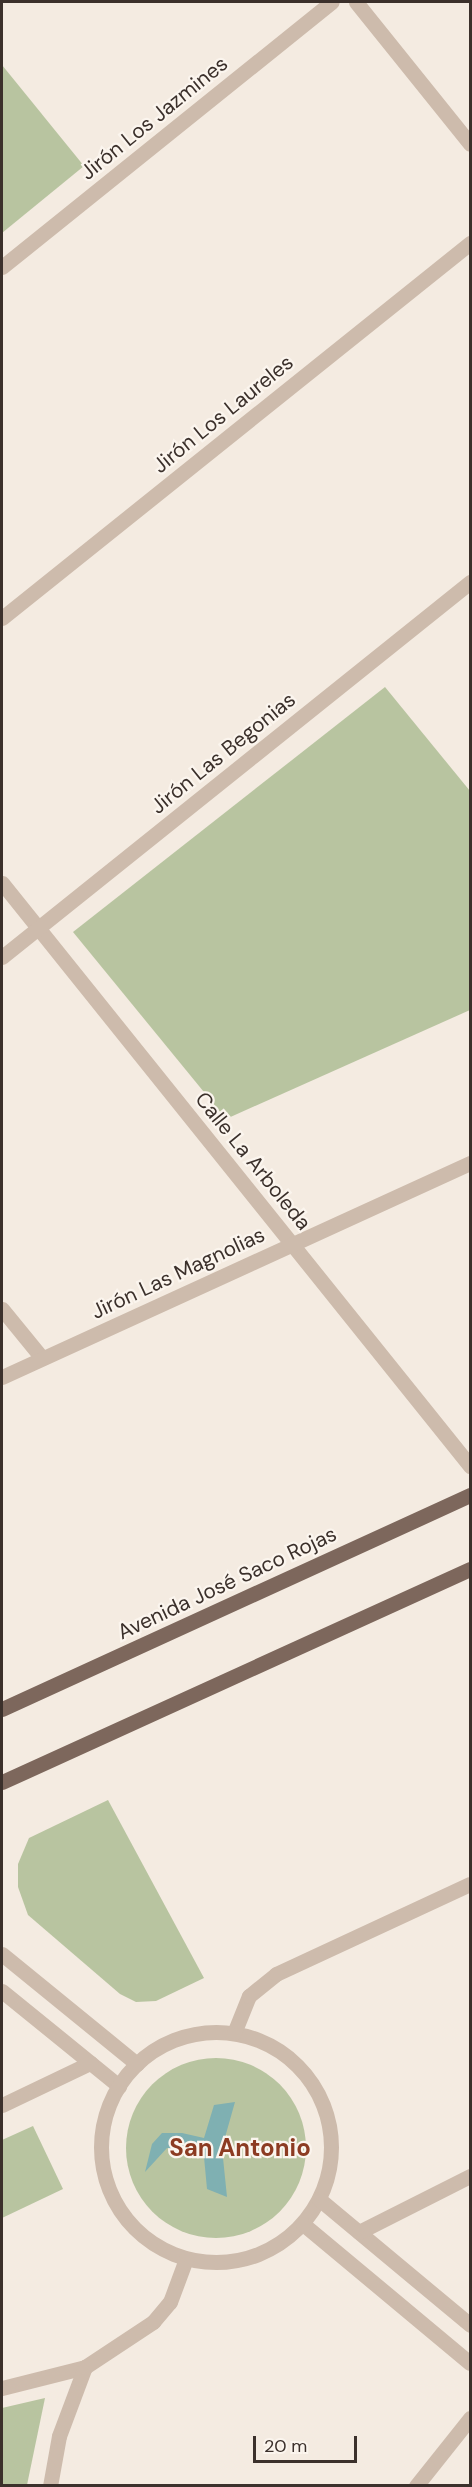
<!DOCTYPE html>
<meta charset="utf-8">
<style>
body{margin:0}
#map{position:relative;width:472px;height:2487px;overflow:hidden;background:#f4ebe1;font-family:"DM Sans",sans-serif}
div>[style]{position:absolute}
.green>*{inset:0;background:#b8c4a0}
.round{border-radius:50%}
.water>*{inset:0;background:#7fb0b2}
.minor>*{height:15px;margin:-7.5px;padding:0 7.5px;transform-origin:7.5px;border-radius:7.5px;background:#cdbbac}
.minor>.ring{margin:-7.5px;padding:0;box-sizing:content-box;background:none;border:15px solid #cdbbac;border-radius:50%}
.major>*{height:15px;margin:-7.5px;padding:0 7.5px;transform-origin:7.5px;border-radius:7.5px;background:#7d675c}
span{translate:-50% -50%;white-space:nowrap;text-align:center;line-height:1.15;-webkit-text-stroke:4.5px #fbf5ee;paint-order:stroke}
.street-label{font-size:21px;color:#3b302b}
.quarter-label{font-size:24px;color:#8c3b22;font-weight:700}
.frame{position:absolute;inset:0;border:3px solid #3b302b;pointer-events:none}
.scale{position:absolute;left:253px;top:2436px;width:104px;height:27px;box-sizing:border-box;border:3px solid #3b302b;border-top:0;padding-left:8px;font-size:18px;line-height:21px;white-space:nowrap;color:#3b302b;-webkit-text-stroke:4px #fbf5ee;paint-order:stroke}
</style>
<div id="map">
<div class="green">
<i style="clip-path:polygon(2px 65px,84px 166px,2px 233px)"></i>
<i style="clip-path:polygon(385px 687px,470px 791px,470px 1010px,226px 1119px,73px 932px)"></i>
<i style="clip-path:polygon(108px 1800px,204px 1978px,156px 2001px,136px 2002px,120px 1994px,28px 1915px,18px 1887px,18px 1864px,29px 1838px)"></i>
<i class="round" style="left:126px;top:2058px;width:180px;height:180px"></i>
<i style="clip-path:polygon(33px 2126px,63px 2189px,2px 2218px,2px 2140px)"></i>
<i style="clip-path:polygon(45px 2398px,27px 2485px,2px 2485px,2px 2408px)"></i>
</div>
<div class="water">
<i style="clip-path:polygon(235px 2102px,222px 2148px,227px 2197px,207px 2189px,204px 2157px,190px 2151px,167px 2148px,145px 2172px,152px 2144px,162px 2133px,182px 2133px,204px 2138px,214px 2105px)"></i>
</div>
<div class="minor">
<i style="left:356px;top:2px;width:182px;rotate:51.2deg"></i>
<i style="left:2px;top:267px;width:423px;rotate:-38.8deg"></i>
<i style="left:2px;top:618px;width:600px;rotate:-38.7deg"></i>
<i style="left:2px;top:883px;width:748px;rotate:51.24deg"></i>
<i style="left:2px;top:957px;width:600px;rotate:-38.7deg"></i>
<i style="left:2px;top:1309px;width:63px;rotate:50.8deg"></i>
<i style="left:2px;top:1377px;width:515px;rotate:-24.57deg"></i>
<i style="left:2px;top:1954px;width:174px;rotate:39.2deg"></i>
<i style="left:2px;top:1991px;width:151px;rotate:39.1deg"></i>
<i class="ring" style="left:101px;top:2032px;width:215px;height:215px"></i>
<i style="left:234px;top:2033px;width:40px;rotate:-68deg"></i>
<i style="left:249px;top:1996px;width:35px;rotate:-39deg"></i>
<i style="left:276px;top:1974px;width:214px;rotate:-24.9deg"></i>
<i style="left:2px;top:2105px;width:98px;rotate:-25.5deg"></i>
<i style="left:319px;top:2199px;width:197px;rotate:39.8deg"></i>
<i style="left:303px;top:2224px;width:217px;rotate:39.8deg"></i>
<i style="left:359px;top:2232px;width:124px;rotate:-26.8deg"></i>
<i style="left:2px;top:2388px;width:86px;rotate:-14.2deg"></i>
<i style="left:50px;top:2486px;width:51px;rotate:-79.8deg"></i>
<i style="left:59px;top:2436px;width:74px;rotate:-69.4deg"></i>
<i style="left:85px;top:2367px;width:82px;rotate:-33.5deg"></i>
<i style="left:153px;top:2322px;width:26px;rotate:-50deg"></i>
<i style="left:170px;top:2302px;width:46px;rotate:-69.6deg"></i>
<i style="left:416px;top:2486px;width:87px;rotate:-51.5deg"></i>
</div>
<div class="major">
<i style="left:2px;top:1709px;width:515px;rotate:-24.57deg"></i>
<i style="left:2px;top:1782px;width:514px;rotate:-24.47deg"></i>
</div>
<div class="street-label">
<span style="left:154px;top:118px;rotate:-39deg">Jirón Los Jazmines</span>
<span style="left:223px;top:414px;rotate:-39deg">Jirón Los Laureles</span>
<span style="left:223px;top:753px;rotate:-39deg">Jirón Las Begonias</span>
<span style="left:253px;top:1161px;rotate:51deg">Calle La Arboleda</span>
<span style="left:178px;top:1273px;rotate:-25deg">Jirón Las Magnolias</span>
<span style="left:227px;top:1583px;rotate:-25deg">Avenida José Saco Rojas</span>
</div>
<div class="quarter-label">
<span style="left:240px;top:2148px">San Antonio</span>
</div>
<div class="frame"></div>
<div class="scale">20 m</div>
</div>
